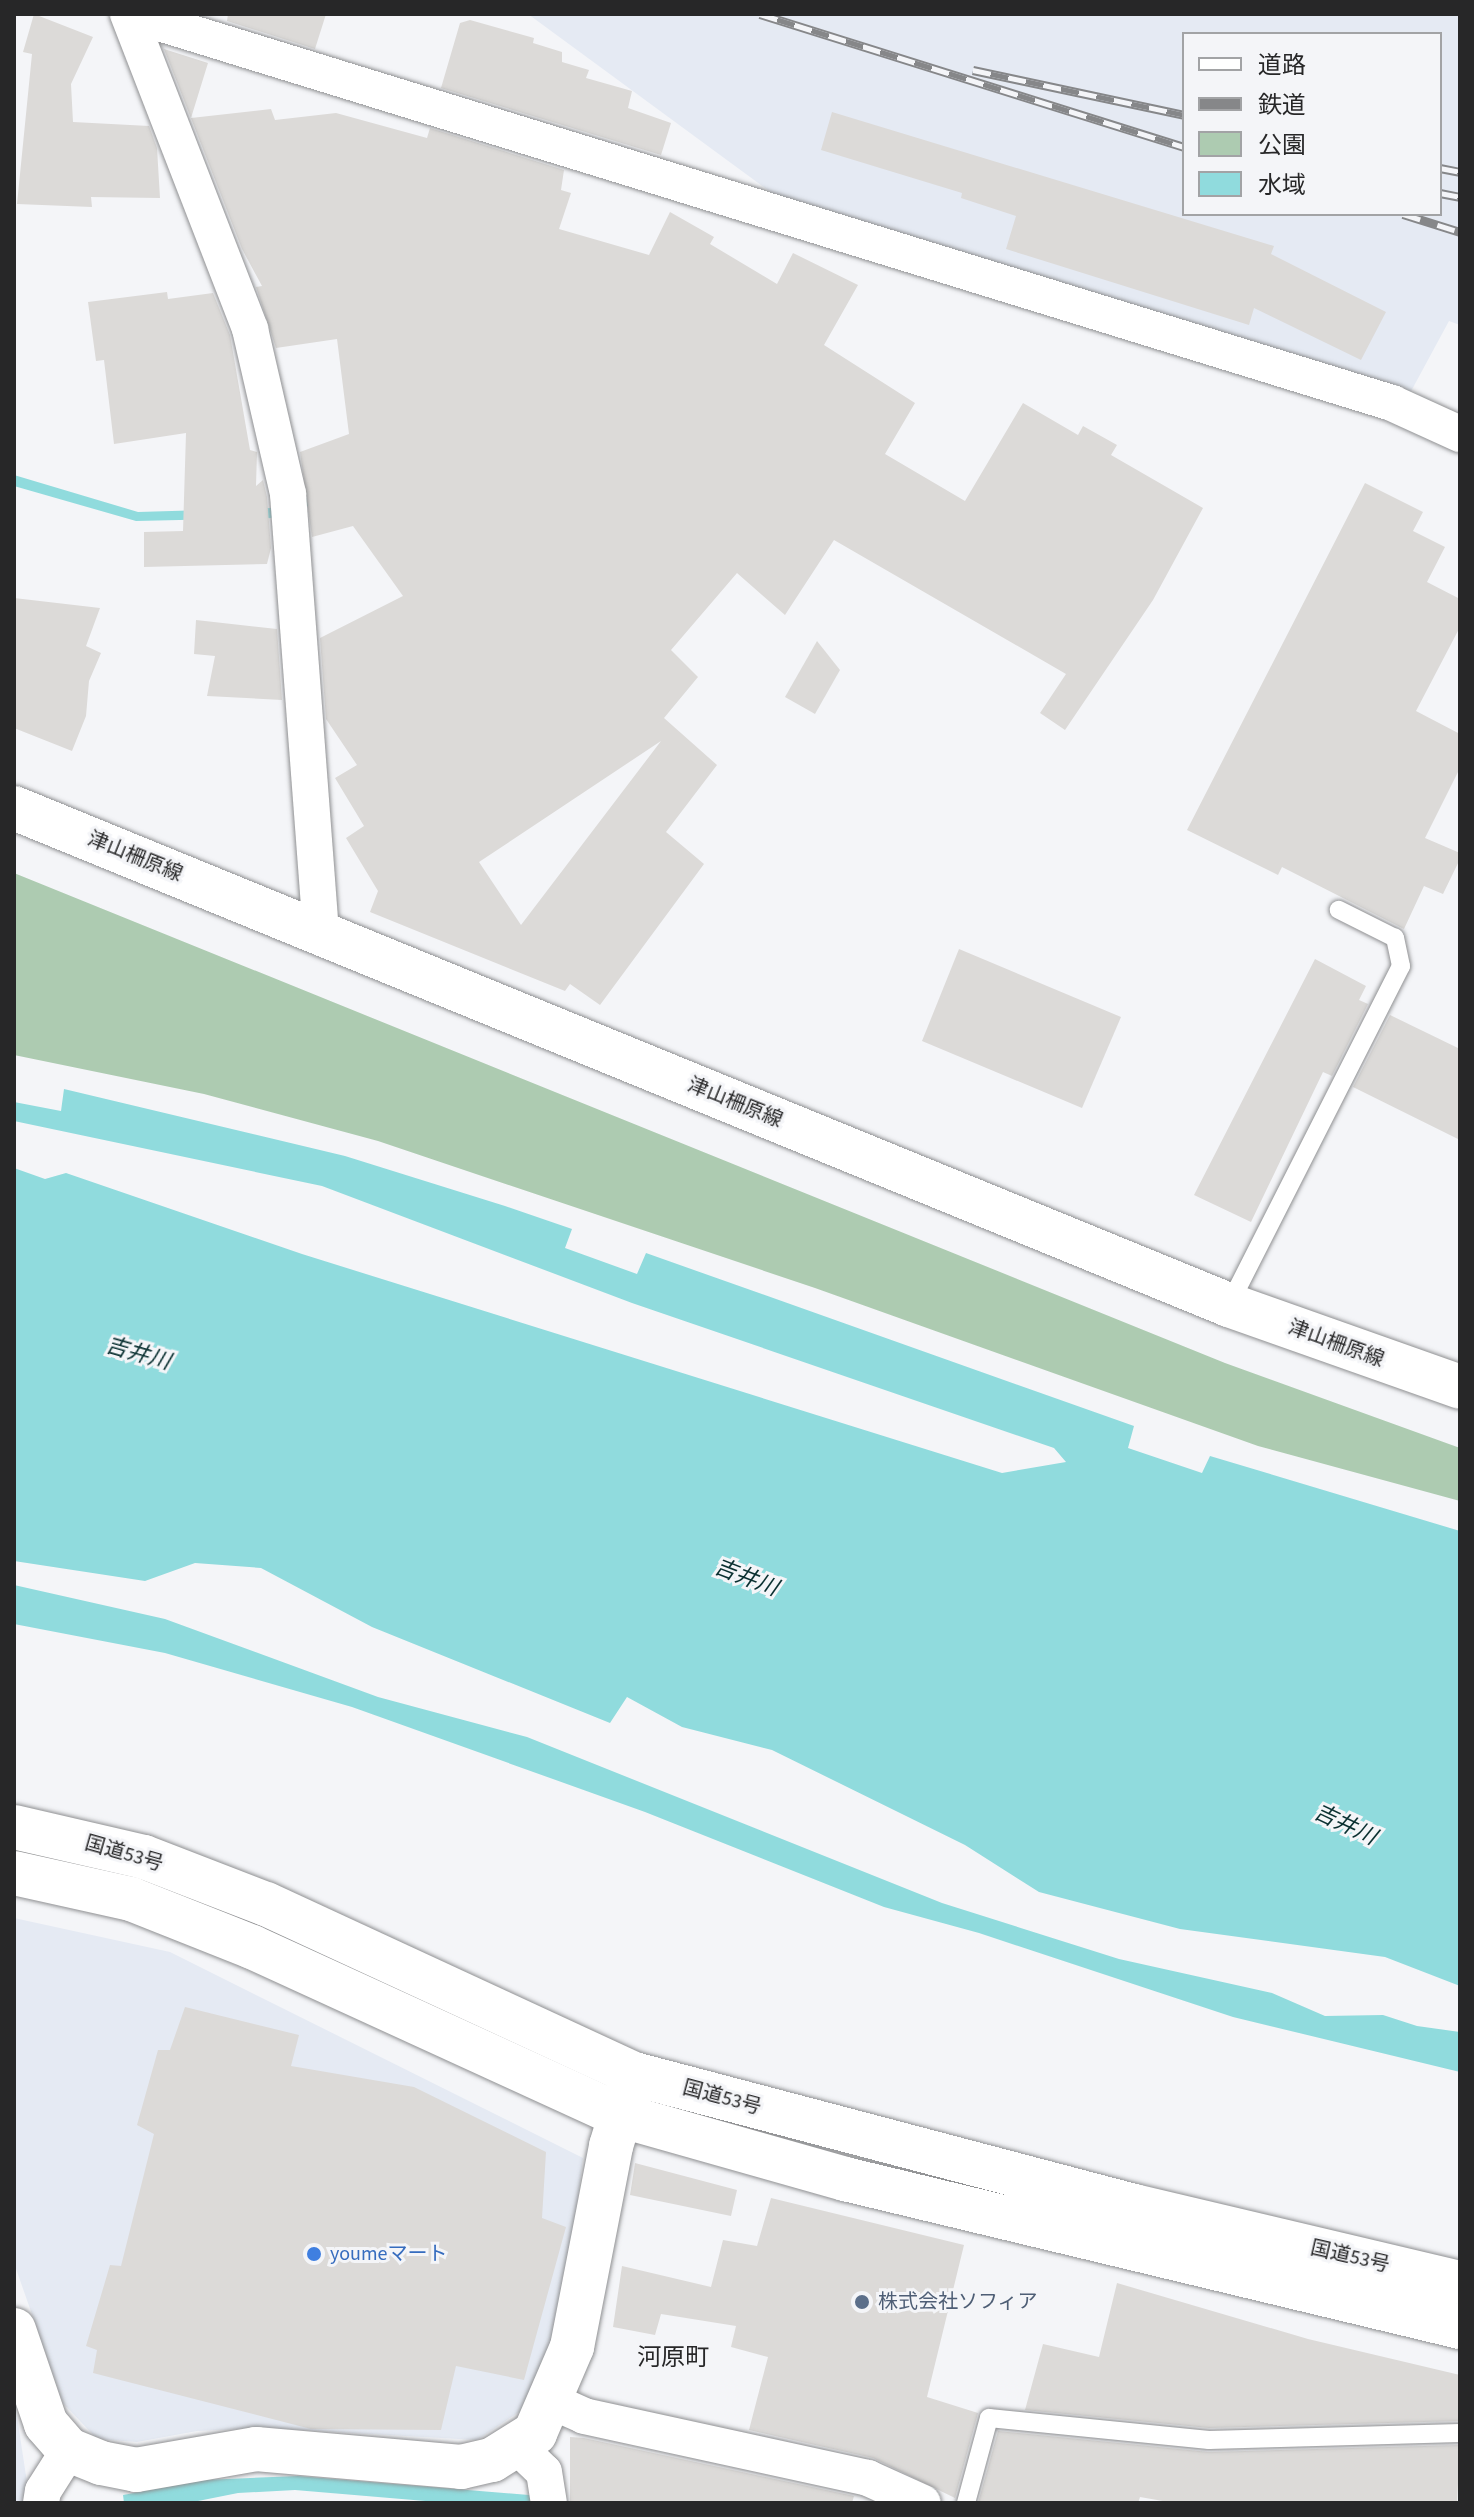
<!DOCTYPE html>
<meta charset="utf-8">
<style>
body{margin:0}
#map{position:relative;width:1474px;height:2517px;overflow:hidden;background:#f4f5f8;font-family:"Source Sans 3","Noto Sans JP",sans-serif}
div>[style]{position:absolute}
.built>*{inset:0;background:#e5eaf3}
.green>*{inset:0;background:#adcbb1}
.water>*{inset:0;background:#90dbdd}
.building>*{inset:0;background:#dcdad8}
.roads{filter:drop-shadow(0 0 2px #8f9092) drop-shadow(0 0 2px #8f9092)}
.service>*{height:18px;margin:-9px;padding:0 9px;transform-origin:9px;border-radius:9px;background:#fff}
.minor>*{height:36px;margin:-18px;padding:0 18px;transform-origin:18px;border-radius:18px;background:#fff}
.tertiary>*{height:44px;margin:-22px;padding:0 22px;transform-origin:22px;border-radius:22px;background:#fff}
.primary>*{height:44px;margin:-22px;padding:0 22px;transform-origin:22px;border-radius:22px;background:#fff}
.trunk>*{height:44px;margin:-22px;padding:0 22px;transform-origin:22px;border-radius:22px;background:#fff}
.rail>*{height:9px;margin-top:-4.5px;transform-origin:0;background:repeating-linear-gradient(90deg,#f4f5f8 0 18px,#868789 0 36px);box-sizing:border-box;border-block:2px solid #868789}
.dots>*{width:22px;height:22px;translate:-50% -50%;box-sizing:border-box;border:4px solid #f4f5f8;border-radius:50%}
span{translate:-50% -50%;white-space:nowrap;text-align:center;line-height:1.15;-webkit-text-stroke:6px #f4f5f8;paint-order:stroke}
.street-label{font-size:20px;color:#272728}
.shop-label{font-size:20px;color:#366cbe}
.left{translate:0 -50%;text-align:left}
.service-label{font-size:20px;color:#4e5e75}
.water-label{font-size:22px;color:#0a3031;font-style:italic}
.quarter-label{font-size:24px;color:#272728}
.frame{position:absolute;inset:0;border:16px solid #272728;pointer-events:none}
.legend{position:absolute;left:1182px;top:32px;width:260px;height:184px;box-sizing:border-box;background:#f4f5f8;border:2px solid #a2a3a5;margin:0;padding:10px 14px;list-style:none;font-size:24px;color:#272728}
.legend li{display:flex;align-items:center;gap:16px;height:40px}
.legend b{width:40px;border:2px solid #a2a3a5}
</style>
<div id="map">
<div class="built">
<i style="clip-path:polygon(evenodd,528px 14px,1460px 14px,1460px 325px,1449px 321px,1409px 395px,776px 196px,528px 14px,1184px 34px,1440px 34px,1440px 214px,1184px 214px,1184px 34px)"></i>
<i style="clip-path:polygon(14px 1918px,170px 1952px,583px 2158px,563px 2321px,534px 2402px,477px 2440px,263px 2428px,197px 2431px,137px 2442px,97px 2439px,63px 2403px,14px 2263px)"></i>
<i style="clip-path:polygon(14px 2397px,30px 2502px,23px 2503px,14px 2503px)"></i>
</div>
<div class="green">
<i style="clip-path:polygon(14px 873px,1225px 1363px,1460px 1448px,1460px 1501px,1258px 1446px,815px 1288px,378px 1141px,204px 1094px,14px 1055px)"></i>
</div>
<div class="water">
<i style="clip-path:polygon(543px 429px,272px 518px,136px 521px,14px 486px,14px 475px,138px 512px,273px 508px)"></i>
<i style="clip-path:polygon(64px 1089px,345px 1156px,505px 1206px,572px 1229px,565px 1248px,637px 1274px,646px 1253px,1134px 1426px,1128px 1448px,1202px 1473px,1210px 1456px,1460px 1531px,1460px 1986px,1385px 1957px,1180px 1929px,1039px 1892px,965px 1845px,772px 1750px,682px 1727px,627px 1697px,610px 1723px,372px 1627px,261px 1568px,195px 1563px,145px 1581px,14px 1561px,14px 1168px,45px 1179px,66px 1173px,302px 1254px,1002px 1473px,1066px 1462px,1054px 1448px,632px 1303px,322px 1186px,14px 1121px,14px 1102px,61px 1111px)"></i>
<i style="clip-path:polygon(14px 1585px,165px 1619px,378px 1697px,527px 1737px,942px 1903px,1119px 1959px,1272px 1993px,1325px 2016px,1383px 2015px,1417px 2026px,1460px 2032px,1460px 2072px,1233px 2017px,979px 1933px,884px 1907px,645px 1812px,352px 1707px,165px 1653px,14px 1624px)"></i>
<i style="clip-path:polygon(298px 2476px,541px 2496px,540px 2503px,449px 2503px,295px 2490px,238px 2493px,188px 2503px,124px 2503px,123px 2495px,204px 2480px)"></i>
</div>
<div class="building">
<i style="clip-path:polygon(34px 14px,93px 37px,71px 84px,73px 122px,149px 126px,157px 148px,160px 198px,91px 197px,92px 207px,17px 204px,32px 54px,23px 52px)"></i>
<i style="clip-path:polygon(228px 14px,326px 14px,315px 49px,227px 21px)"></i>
<i style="clip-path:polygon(470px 20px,534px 38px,533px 43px,562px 52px,562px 62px,589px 70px,586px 78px,632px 91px,628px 108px,671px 123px,661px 155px,441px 88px,460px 23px)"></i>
<i style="clip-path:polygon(evenodd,164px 49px,208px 63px,191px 118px,271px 109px,275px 120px,336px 113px,427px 138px,430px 128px,564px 170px,561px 190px,571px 193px,559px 229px,649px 255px,670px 212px,714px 237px,710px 244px,777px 284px,793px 253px,858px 285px,824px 345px,915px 403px,885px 454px,965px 501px,1023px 403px,1078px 435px,1083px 426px,1117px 445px,1111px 455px,1203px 508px,1153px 600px,1065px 730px,1040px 713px,1066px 674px,834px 540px,785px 615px,737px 573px,671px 650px,698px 677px,664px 718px,717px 765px,666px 832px,704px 864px,600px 1005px,570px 984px,565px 991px,370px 912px,378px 891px,346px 838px,364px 826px,335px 778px,357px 765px,326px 719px,320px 638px,403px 596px,353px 526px,312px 537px,300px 452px,349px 434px,337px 339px,276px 348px,256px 287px,262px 286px,242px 249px,164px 49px,661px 741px,521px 925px,479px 862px,661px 741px)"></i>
<i style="clip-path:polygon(832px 112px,1274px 246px,1271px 254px,1386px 312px,1361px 360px,1254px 308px,1249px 325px,1006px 249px,1016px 216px,961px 198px,962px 193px,821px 150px)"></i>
<i style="clip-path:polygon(167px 292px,168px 299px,213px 293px,230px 335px,250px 450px,257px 452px,256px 486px,263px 480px,267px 497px,271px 548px,267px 564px,144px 567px,144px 532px,183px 531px,186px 433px,114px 444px,104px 360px,96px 361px,88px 302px)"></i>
<i style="clip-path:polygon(1365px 483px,1423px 512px,1413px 531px,1445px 547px,1427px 582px,1460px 599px,1460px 627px,1416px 711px,1460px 734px,1460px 768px,1425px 838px,1460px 853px,1460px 859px,1443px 894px,1424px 886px,1404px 929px,1282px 867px,1278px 875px,1187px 830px)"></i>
<i style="clip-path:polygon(14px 598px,100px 608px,86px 646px,101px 653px,89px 681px,86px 716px,72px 751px,14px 728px)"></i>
<i style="clip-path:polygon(196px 620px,277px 629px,282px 700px,207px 696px,215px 656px,194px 654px)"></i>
<i style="clip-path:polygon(817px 641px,840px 670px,815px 714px,785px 697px)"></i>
<i style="clip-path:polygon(959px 949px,1121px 1017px,1082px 1108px,922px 1041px)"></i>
<i style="clip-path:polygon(1315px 959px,1366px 986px,1359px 1000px,1368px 1004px,1332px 1076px,1323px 1072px,1251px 1222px,1194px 1195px)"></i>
<i style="clip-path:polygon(1390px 1015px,1460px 1049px,1460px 1140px,1353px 1087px)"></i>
<i style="clip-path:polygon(185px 2007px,299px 2035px,291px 2066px,414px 2087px,546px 2152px,542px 2218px,566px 2227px,524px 2380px,456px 2366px,441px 2430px,311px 2429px,93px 2373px,97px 2350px,86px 2346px,110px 2265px,121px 2266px,154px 2134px,137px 2125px,158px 2050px,170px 2050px)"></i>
<i style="clip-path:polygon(635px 2163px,737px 2190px,731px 2216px,630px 2195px)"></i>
<i style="clip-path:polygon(771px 2198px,964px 2245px,927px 2397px,978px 2413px,955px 2498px,873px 2458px,749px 2430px,768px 2357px,731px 2347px,736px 2326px,661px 2314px,655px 2335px,613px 2327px,622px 2266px,711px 2287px,723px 2240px,757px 2246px)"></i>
<i style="clip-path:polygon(1117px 2283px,1308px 2339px,1460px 2375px,1460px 2421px,1209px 2428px,1025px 2410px,1043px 2344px,1099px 2357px)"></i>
<i style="clip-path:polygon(998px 2431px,1209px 2452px,1460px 2445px,1457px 2503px,1174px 2503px,1140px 2497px,1138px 2503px,978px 2503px)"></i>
<i style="clip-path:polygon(570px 2437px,584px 2438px,854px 2496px,852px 2503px,570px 2503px)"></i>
</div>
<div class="roads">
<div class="service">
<i style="left:1229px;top:1305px;width:380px;rotate:-63.1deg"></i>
<i style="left:1401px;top:966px;width:29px;rotate:-102deg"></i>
<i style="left:1395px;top:938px;width:63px;rotate:-153.4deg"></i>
<i style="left:966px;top:2503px;width:88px;rotate:-74.9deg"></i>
<i style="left:989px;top:2418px;width:221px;rotate:5.7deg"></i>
<i style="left:1209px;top:2440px;width:251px;rotate:-1.6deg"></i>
</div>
<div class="minor">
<i style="left:128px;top:14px;width:338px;rotate:68.8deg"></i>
<i style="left:250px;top:329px;width:169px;rotate:77deg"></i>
<i style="left:288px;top:494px;width:440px;rotate:85.7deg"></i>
<i style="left:130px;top:14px;width:1321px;rotate:17.13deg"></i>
<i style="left:1392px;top:403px;width:75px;rotate:24.5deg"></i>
<i style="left:551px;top:2401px;width:36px;rotate:24deg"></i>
<i style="left:584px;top:2416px;width:291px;rotate:12.3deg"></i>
<i style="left:868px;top:2478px;width:60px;rotate:24.4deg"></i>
<i style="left:517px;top:2446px;width:37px;rotate:44deg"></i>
<i style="left:544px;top:2472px;width:31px;rotate:81deg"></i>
<i style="left:41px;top:2503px;width:12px;rotate:-81deg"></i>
<i style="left:43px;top:2491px;width:49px;rotate:-57.6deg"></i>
</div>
<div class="tertiary">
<i style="left:14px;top:2330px;width:99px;rotate:71.2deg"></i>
<i style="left:46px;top:2424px;width:35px;rotate:49deg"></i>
<i style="left:69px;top:2450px;width:35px;rotate:22deg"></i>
<i style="left:101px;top:2463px;width:36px;rotate:11deg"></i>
<i style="left:136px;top:2470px;width:122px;rotate:-9.9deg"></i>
<i style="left:256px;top:2449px;width:206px;rotate:5deg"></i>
<i style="left:461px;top:2467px;width:32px;rotate:-13deg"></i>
<i style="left:492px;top:2460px;width:51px;rotate:-32.1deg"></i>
<i style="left:535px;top:2433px;width:94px;rotate:-66.7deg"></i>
<i style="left:572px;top:2347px;width:205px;rotate:-79deg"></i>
<i style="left:611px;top:2146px;width:68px;rotate:-72.9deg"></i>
</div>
<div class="primary">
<i style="left:14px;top:808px;width:1313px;rotate:22.25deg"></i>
<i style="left:1229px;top:1305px;width:245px;rotate:19.5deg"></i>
</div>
<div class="trunk">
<i style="left:14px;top:1827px;width:133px;rotate:13deg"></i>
<i style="left:144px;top:1857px;width:131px;rotate:21.1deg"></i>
<i style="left:266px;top:1904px;width:405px;rotate:24.8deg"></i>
<i style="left:634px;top:2074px;width:517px;rotate:14.79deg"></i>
<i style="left:1134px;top:2206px;width:335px;rotate:13.3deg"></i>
<i style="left:14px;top:1873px;width:120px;rotate:12.5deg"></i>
<i style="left:131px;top:1899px;width:130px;rotate:21.6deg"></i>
<i style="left:252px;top:1947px;width:404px;rotate:24.6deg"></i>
<i style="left:619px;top:2115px;width:235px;rotate:15.8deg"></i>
<i style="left:845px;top:2179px;width:633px;rotate:13.53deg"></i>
</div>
</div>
<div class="rail">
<i style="left:760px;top:14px;width:444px;rotate:17.4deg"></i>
<i style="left:973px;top:70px;width:216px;rotate:12deg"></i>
<i style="left:1440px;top:168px;width:20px;rotate:11deg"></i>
<i style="left:1440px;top:193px;width:20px;rotate:11deg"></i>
<i style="left:1403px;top:214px;width:60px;rotate:17.5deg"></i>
</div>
<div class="dots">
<i style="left:314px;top:2254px;background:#3f7fe0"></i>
<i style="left:862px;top:2302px;background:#5c6f8a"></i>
</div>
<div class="street-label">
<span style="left:135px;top:857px;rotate:22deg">津山柵原線</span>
<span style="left:735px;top:1103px;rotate:22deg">津山柵原線</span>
<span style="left:1336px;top:1344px;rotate:20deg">津山柵原線</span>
<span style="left:124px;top:1854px;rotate:16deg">国道53号</span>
<span style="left:722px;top:2098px;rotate:15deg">国道53号</span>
<span style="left:1350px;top:2257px;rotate:13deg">国道53号</span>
</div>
<div class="shop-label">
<span class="left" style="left:330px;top:2254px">youmeマート</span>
</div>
<div class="service-label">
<span class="left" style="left:878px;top:2302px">株式会社ソフィア</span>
</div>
<div class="water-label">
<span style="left:138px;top:1354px;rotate:16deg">吉井川</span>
<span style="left:746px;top:1578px;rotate:21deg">吉井川</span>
<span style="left:1345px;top:1825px;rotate:25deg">吉井川</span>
</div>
<div class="quarter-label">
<span style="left:673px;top:2358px">河原町</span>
</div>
<div class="frame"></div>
<ul class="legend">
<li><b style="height:10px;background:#fff"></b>道路</li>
<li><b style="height:10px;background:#868789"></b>鉄道</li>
<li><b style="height:22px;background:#adcbb1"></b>公園</li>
<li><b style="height:22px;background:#90dbdd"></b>水域</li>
</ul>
</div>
